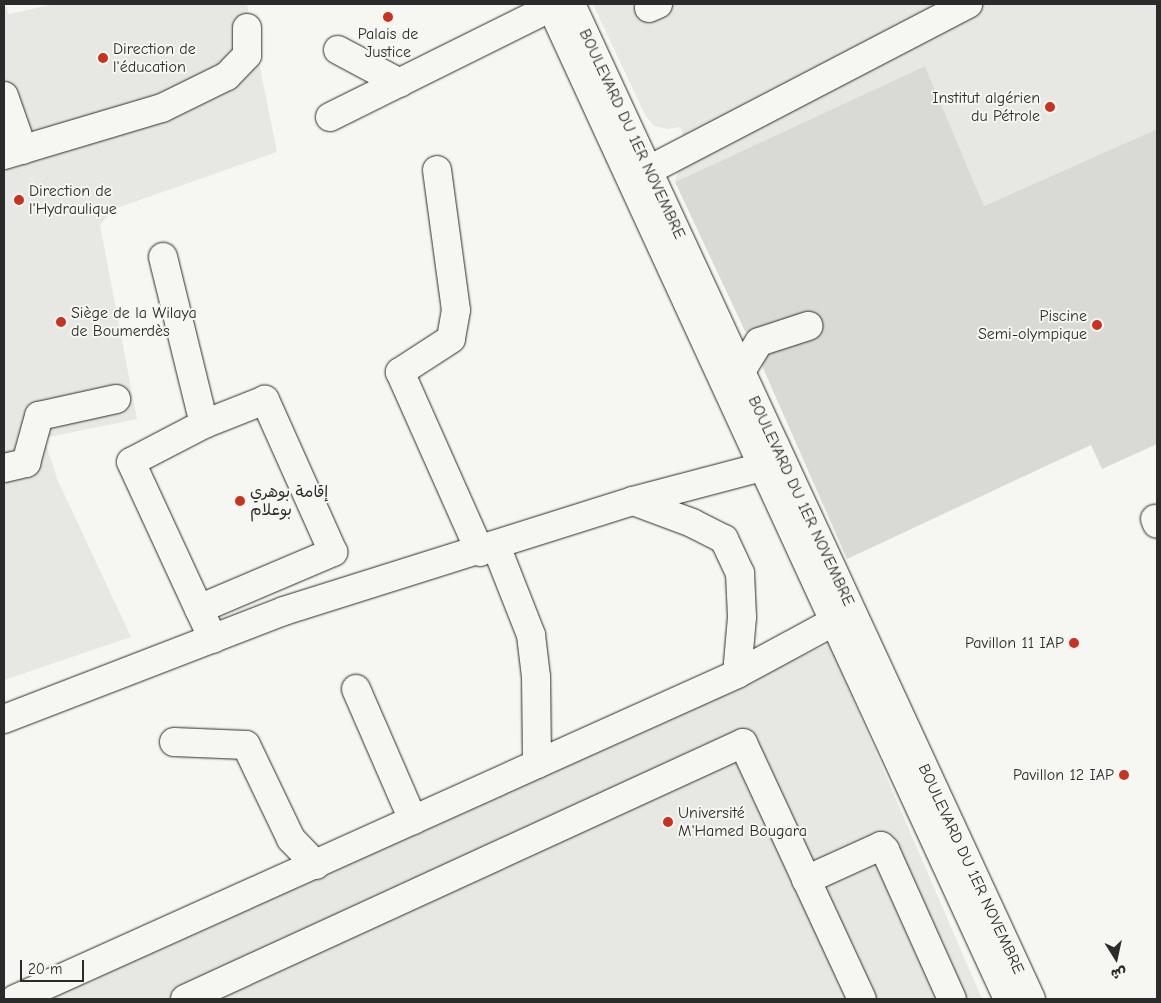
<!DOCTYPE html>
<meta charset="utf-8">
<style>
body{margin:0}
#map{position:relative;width:1161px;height:1003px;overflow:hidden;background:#f6f6f2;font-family:"Comic Neue","Playpen Sans Arabic",sans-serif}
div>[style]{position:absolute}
.built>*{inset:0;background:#e7e7e3}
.green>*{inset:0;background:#d9d9d5}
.roads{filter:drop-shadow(0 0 1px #2b2b2b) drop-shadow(0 0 1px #2b2b2b)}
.minor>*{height:28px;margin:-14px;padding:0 14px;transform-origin:14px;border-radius:14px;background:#f6f6f2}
.major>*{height:28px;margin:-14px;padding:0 14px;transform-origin:14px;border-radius:14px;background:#f6f6f2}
.dots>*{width:14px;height:14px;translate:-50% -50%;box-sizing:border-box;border:2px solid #f6f6f2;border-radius:50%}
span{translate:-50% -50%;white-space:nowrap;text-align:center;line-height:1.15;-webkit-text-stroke:4px #f6f6f2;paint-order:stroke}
.poi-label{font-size:16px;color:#2b2b2b}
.left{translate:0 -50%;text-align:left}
.right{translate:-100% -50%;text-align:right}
.street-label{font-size:16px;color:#2b2b2b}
.frame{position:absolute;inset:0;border:5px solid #2b2b2b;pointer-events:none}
.north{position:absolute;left:1091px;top:933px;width:50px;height:50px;-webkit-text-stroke:4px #f6f6f2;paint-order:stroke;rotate:170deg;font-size:14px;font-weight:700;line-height:20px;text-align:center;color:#2b2b2b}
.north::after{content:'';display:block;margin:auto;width:18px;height:22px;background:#2b2b2b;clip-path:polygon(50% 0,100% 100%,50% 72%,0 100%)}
.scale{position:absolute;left:20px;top:960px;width:64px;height:22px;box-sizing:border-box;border:2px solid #2b2b2b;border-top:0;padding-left:6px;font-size:15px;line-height:18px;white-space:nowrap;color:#2b2b2b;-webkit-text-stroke:4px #f6f6f2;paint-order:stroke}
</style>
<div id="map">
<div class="built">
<i style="clip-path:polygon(4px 4px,9px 14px,54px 4px,247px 4px,277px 152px,114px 209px,100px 225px,137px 419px,44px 438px,58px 481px,131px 637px,4px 680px)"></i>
<i style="clip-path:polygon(593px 4px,1157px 4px,1157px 129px,984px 206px,925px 66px,675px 182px,679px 165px,691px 155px,680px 127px,668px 129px,654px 126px,645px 115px)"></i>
<i style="clip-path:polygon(829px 644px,982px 999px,33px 999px)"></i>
</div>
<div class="green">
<i style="clip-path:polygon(925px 66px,984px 206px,1157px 129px,1157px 444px,1102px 469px,1091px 445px,847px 559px,763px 368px,754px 334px,745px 331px,675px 182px)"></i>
</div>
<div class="roads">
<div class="minor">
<i style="left:649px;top:8px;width:10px;rotate:-24deg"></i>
<i style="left:338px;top:50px;width:70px;rotate:28deg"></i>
<i style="left:4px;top:96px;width:57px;rotate:70.6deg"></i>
<i style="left:330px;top:117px;width:248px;rotate:-26.4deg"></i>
<i style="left:4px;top:155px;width:165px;rotate:-16.6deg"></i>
<i style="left:162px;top:108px;width:72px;rotate:-26.2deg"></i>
<i style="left:227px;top:76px;width:29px;rotate:-46deg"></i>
<i style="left:247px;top:55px;width:27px;rotate:-90deg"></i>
<i style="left:437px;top:170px;width:141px;rotate:82.3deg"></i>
<i style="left:456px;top:310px;width:29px;rotate:100deg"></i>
<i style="left:451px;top:339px;width:61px;rotate:147.1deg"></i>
<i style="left:400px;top:372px;width:197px;rotate:66deg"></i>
<i style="left:649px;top:170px;width:360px;rotate:-27.5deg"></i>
<i style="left:163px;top:257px;width:172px;rotate:76.2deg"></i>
<i style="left:723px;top:361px;width:21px;rotate:29deg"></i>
<i style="left:741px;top:371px;width:34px;rotate:-58deg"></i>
<i style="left:759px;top:342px;width:52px;rotate:-18.1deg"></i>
<i style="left:4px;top:468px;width:23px;rotate:-13deg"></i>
<i style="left:26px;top:463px;width:49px;rotate:-74.5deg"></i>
<i style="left:39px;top:416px;width:79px;rotate:-12.4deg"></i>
<i style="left:633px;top:501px;width:63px;rotate:20.4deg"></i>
<i style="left:692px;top:523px;width:36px;rotate:27deg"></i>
<i style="left:724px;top:539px;width:38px;rotate:65deg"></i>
<i style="left:740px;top:573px;width:44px;rotate:87.4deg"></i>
<i style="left:742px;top:617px;width:57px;rotate:95deg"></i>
<i style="left:1155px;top:519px;width:5px;rotate:68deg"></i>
<i style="left:496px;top:546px;width:96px;rotate:68.5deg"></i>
<i style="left:531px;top:635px;width:42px;rotate:83.2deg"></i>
<i style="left:536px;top:677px;width:87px;rotate:89.3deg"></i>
<i style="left:199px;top:609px;width:146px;rotate:-23deg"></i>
<i style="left:333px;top:552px;width:167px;rotate:-114.1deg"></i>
<i style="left:265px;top:400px;width:66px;rotate:158.5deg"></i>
<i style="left:204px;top:424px;width:82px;rotate:152.5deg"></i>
<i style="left:131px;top:462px;width:162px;rotate:65.2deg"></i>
<i style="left:199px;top:609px;width:33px;rotate:65deg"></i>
<i style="left:356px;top:689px;width:143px;rotate:66.5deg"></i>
<i style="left:4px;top:719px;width:300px;rotate:-21.1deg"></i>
<i style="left:284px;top:611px;width:366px;rotate:-17.5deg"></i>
<i style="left:633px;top:501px;width:133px;rotate:-14.8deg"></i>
<i style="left:174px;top:742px;width:72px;rotate:2.4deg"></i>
<i style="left:246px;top:745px;width:104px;rotate:64.4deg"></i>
<i style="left:291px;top:839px;width:36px;rotate:46deg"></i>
<i style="left:806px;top:880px;width:82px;rotate:-24.4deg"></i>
<i style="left:881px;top:846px;width:6px;rotate:45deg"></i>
<i style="left:885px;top:850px;width:163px;rotate:65.8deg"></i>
<i style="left:15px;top:999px;width:792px;rotate:-24.23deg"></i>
<i style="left:737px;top:674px;width:109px;rotate:-28.4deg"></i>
<i style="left:185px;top:999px;width:614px;rotate:-24.64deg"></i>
<i style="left:743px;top:743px;width:282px;rotate:65.1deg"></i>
</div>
<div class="major">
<i style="left:550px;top:4px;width:1095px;rotate:65.28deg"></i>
<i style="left:571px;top:4px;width:1096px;rotate:65.19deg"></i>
</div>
</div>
<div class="dots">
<i style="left:388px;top:17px;background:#c8321e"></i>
<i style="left:103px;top:58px;background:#c8321e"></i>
<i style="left:1050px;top:107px;background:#c8321e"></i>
<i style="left:19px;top:200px;background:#c8321e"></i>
<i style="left:61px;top:322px;background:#c8321e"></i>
<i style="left:1097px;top:325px;background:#c8321e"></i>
<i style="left:240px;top:501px;background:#c8321e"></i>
<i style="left:1074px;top:643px;background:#c8321e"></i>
<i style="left:1124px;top:775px;background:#c8321e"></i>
<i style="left:668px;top:822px;background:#c8321e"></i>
</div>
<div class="poi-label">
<span style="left:388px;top:43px">Palais de<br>Justice</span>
<span class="left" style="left:113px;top:58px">Direction de<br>l'éducation</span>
<span class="right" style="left:1040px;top:107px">Institut algérien<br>du Pétrole</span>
<span class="left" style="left:29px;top:200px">Direction de<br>l'Hydraulique</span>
<span class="left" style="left:71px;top:322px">Siège de la Wilaya<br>de Boumerdès</span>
<span class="right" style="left:1087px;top:325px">Piscine<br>Semi-olympique</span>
<span class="left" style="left:250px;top:501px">إقامة بوهري<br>بوعلام</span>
<span class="right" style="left:1064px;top:643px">Pavillon 11 IAP</span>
<span class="right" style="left:1114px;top:775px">Pavillon 12 IAP</span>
<span class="left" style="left:678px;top:822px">Université<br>M'Hamed Bougara</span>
</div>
<div class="street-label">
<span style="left:632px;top:134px;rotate:65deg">BOULEVARD DU 1ER NOVEMBRE</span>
<span style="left:801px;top:501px;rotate:65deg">BOULEVARD DU 1ER NOVEMBRE</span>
<span style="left:971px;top:869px;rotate:65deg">BOULEVARD DU 1ER NOVEMBRE</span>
</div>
<div class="frame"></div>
<div class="north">ش</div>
<div class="scale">20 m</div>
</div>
